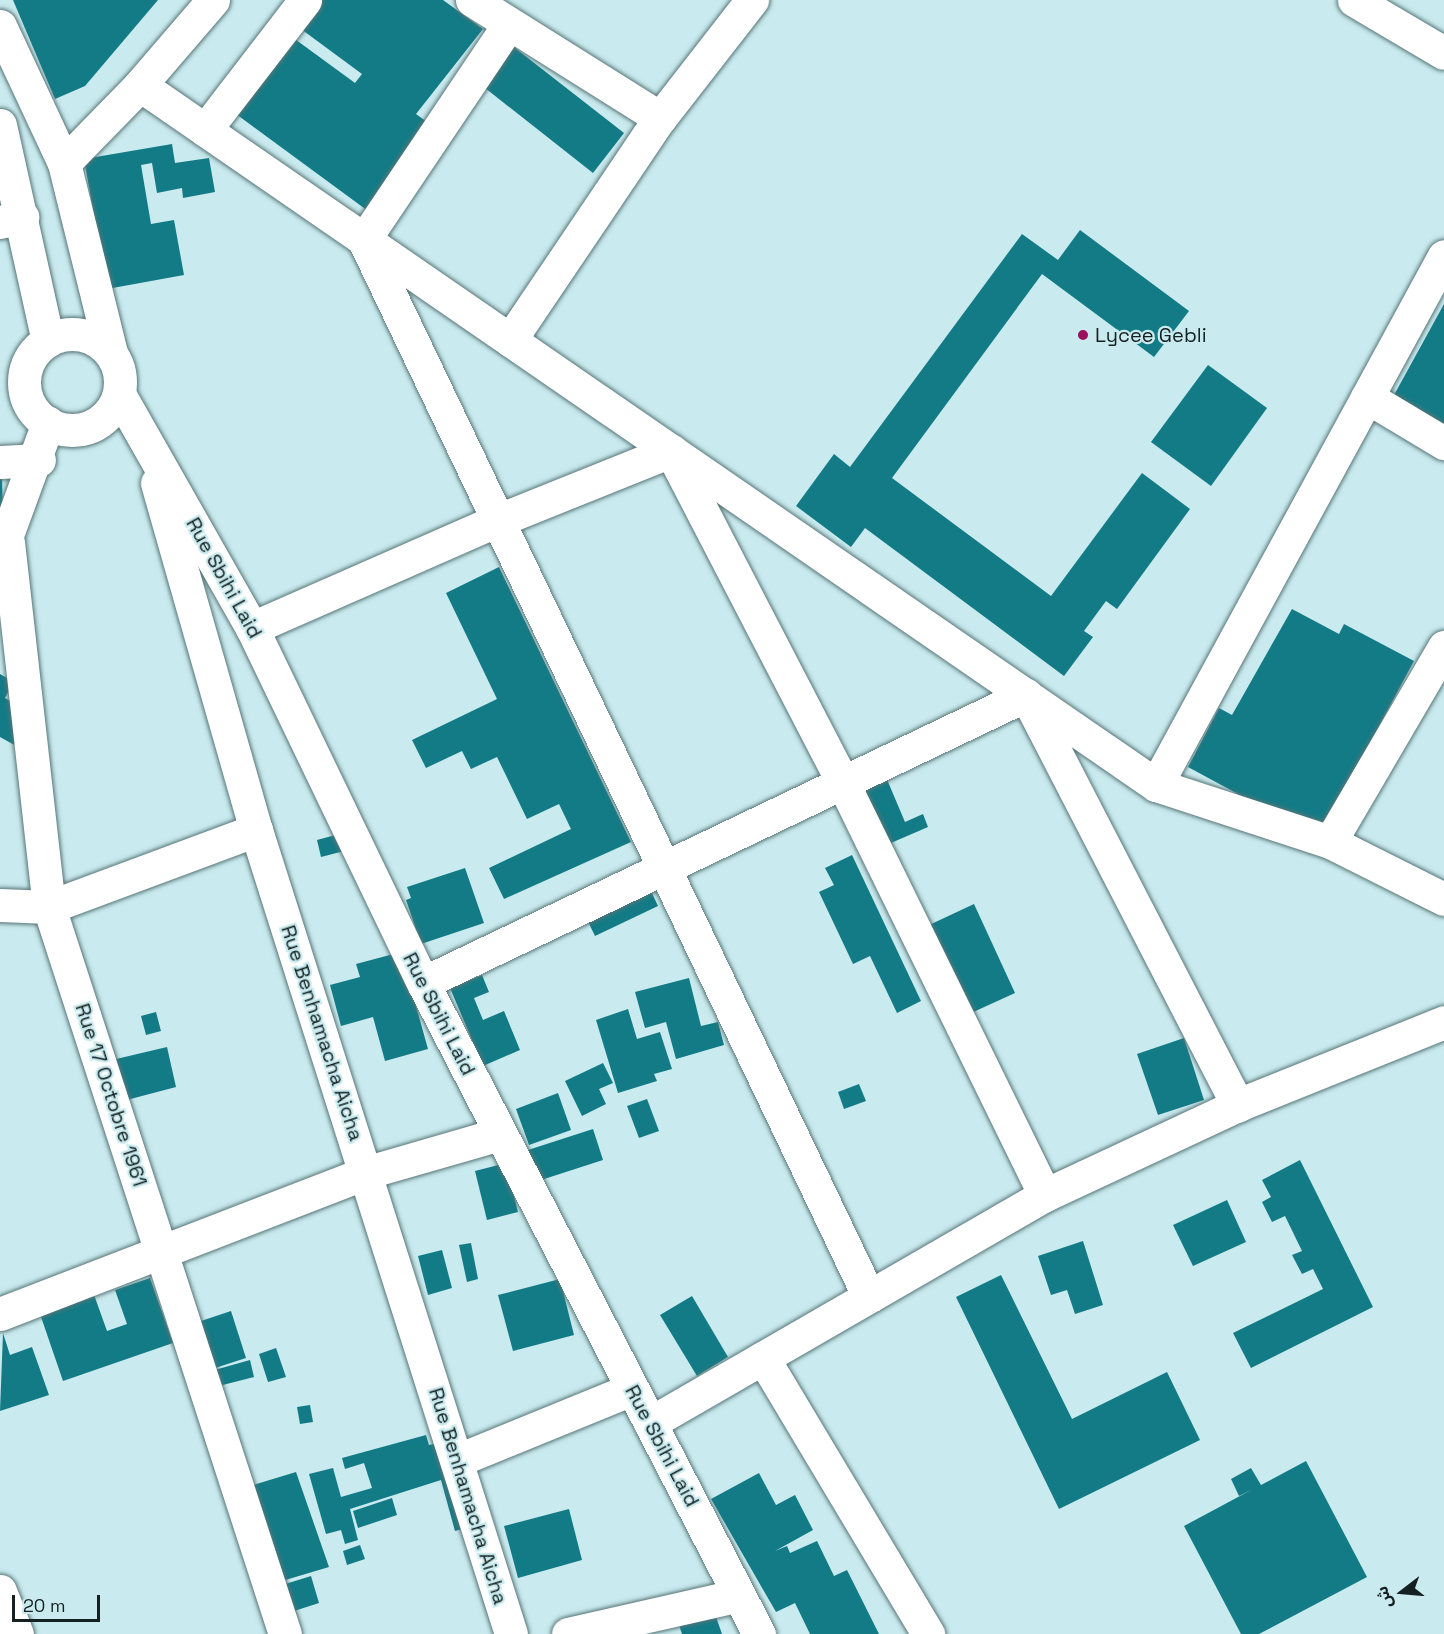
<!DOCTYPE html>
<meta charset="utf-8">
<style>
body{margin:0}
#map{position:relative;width:1444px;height:1634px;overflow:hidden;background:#c9eaee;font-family:"Space Grotesk","Noto Sans Arabic",sans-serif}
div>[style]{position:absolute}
.building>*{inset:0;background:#137b86}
.roads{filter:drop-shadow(0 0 2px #577578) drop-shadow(0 0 2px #577578)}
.minor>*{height:33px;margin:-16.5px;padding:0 16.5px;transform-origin:16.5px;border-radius:16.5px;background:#fff}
.major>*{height:33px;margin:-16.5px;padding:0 16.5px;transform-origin:16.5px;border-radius:16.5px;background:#fff}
.major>.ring{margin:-16.5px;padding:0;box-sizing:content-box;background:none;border:33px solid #fff;border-radius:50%}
.dots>*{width:16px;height:16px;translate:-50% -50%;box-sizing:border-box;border:3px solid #c9eaee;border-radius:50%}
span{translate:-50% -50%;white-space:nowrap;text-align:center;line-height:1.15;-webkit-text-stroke:4.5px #c9eaee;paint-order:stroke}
.poi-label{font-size:20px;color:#142021}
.left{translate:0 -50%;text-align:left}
.street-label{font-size:20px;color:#142021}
.north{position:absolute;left:1372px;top:1562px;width:60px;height:60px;-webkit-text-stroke:4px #c9eaee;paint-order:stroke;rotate:254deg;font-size:16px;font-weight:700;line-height:24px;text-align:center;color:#142021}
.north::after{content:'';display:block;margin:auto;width:21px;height:27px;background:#142021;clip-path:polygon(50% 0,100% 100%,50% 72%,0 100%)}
.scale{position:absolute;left:12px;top:1595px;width:88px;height:27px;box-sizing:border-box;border:3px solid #142021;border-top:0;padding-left:8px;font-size:18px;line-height:21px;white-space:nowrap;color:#142021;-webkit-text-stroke:4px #c9eaee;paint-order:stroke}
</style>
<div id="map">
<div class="building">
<i style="clip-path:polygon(13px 0,158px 0,85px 86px,55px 99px)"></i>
<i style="clip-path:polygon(322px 0,443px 0,483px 29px,416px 114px,431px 125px,368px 211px,232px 111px,288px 34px,355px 83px,362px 74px,301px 29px)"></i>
<i style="clip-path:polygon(510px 44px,624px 133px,593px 173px,480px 84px)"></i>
<i style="clip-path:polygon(172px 144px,175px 163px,209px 158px,215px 192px,183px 198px,182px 188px,157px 193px,152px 163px,141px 165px,151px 224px,174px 220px,184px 275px,107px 289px,84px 159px)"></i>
<i style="clip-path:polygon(1080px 230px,1189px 311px,1154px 357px,1042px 274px,892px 478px,1051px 596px,1142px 473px,1190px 509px,1117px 609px,1106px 601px,1084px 631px,1093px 637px,1064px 676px,865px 528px,851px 547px,796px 506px,834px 454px,850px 467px,1022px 234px,1058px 260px)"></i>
<i style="clip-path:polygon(1444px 304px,1444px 438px,1388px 406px)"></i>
<i style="clip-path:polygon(1208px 365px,1267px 408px,1211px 486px,1151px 442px)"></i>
<i style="clip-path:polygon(0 475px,2px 475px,3px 519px,0 519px)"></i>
<i style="clip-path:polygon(499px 567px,631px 842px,504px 899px,489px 868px,571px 829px,559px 804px,527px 819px,497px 757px,471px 769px,462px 751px,426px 768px,412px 740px,497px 699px,446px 593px)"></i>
<i style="clip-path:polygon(1292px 609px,1339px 634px,1344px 624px,1414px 661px,1319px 838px,1188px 767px,1219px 708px,1232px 715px)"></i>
<i style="clip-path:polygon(0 674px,14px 682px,5px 698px,35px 715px,18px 747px,0 737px)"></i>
<i style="clip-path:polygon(883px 770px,905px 822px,923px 814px,928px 827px,884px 846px,857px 782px)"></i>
<i style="clip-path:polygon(343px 833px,348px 850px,321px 857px,317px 840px)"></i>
<i style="clip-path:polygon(852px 855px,921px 1001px,897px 1013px,870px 956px,853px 964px,819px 892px,834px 885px,825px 868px)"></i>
<i style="clip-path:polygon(465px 868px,484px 923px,421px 944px,406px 900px,411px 898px,407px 887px)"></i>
<i style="clip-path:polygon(643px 874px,658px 906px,595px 936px,580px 905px)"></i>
<i style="clip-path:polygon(974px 904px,1015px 993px,969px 1014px,927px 926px)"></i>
<i style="clip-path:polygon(401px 952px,428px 1049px,385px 1061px,373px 1017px,341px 1026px,330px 985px,360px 977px,356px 964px)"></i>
<i style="clip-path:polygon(482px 975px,489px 992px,474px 998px,483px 1020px,504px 1011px,520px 1050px,483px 1066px,450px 988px)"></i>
<i style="clip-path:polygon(689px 978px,701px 1026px,718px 1022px,724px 1045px,676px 1059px,666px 1022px,645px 1028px,635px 992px)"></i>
<i style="clip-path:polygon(628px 1009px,637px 1039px,660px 1032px,672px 1069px,654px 1074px,657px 1081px,618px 1093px,596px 1020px)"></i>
<i style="clip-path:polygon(156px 1012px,161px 1031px,146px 1035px,141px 1016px)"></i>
<i style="clip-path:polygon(1184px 1038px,1204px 1100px,1158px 1115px,1137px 1054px)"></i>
<i style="clip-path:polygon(167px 1047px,176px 1087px,123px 1101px,112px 1060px)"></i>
<i style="clip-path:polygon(603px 1063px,613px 1083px,599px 1089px,606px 1104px,582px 1116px,565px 1081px)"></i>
<i style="clip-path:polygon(859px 1084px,866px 1101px,844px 1109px,838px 1092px)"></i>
<i style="clip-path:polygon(558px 1093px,571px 1130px,529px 1145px,516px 1109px)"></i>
<i style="clip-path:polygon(647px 1099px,659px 1131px,639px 1138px,627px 1106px)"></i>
<i style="clip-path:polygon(593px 1129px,603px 1160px,538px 1181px,528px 1150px)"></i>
<i style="clip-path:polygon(1300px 1160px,1373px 1307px,1251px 1368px,1233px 1333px,1323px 1289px,1313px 1269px,1302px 1274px,1292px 1255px,1302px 1251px,1285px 1216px,1272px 1222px,1262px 1202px,1271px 1197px,1262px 1180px)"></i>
<i style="clip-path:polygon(506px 1163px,518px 1212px,487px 1220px,475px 1171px)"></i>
<i style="clip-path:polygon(1227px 1200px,1246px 1242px,1193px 1266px,1173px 1225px)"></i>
<i style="clip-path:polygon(1083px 1241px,1103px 1305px,1075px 1314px,1067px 1290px,1051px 1295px,1038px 1256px)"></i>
<i style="clip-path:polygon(471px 1243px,478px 1279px,467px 1282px,459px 1245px)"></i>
<i style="clip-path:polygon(442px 1250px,452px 1288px,428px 1295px,418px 1256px)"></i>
<i style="clip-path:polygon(1001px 1275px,1072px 1419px,1167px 1372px,1200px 1440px,1059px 1509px,956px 1297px)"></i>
<i style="clip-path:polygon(150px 1278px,173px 1343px,63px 1381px,39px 1311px,93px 1292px,107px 1331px,127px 1324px,115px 1290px)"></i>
<i style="clip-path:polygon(560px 1279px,574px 1335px,513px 1351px,498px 1295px)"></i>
<i style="clip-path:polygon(692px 1296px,728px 1357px,697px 1376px,660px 1315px)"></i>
<i style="clip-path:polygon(231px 1311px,246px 1358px,212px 1369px,198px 1322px)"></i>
<i style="clip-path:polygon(3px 1333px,10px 1355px,32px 1347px,49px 1395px,0 1411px)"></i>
<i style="clip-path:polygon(276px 1348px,286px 1377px,268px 1382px,259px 1354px)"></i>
<i style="clip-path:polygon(250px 1360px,254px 1377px,215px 1387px,211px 1371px)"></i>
<i style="clip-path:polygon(310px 1405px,313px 1422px,300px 1424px,297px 1407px)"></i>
<i style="clip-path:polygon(426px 1435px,429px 1445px,442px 1442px,466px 1528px,455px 1531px,441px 1480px,350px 1509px,358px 1540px,345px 1544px,341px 1530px,326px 1534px,309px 1474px,333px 1468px,341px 1497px,372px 1488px,364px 1463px,345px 1469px,342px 1458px)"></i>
<i style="clip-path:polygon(1306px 1461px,1367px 1577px,1259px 1634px,1241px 1634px,1184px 1526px,1253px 1489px,1239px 1496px,1231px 1479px,1251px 1468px,1261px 1485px)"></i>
<i style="clip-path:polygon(296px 1472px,329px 1567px,282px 1581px,253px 1485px)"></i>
<i style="clip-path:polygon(759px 1473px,776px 1505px,795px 1495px,813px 1530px,775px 1551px,787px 1546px,790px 1553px,817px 1541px,834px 1576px,847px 1570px,879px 1634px,810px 1634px,795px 1603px,776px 1612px,711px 1499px)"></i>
<i style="clip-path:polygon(392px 1498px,397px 1515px,358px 1528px,353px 1511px)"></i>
<i style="clip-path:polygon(569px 1509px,582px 1560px,518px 1578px,504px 1526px)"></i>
<i style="clip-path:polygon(360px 1545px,365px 1559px,347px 1565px,343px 1551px)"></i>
<i style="clip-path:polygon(311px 1576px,319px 1603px,288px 1613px,279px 1586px)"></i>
<i style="clip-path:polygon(715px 1614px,722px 1634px,682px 1634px,679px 1625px)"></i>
</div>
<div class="roads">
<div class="minor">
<i style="left:472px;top:0;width:222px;rotate:32.1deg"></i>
<i style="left:1354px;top:0;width:104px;rotate:30.5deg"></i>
<i style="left:509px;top:24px;width:260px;rotate:123.9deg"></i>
<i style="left:364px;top:240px;width:1171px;rotate:64.46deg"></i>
<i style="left:140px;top:85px;width:112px;rotate:-49.3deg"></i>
<i style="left:205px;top:130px;width:164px;rotate:-52.4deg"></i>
<i style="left:64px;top:163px;width:109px;rotate:-45.7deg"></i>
<i style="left:140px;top:85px;width:1234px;rotate:34.57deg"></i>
<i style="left:1156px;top:785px;width:183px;rotate:18.1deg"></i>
<i style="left:1330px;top:842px;width:127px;rotate:26.6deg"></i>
<i style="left:0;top:222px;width:23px;rotate:-13deg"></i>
<i style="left:510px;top:340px;width:268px;rotate:-56deg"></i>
<i style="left:660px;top:118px;width:150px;rotate:-52.1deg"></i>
<i style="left:119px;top:394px;width:269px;rotate:60.4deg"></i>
<i style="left:252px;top:628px;width:394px;rotate:64.3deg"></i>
<i style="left:423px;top:983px;width:733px;rotate:62.7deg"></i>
<i style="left:1367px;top:397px;width:90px;rotate:30.9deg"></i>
<i style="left:0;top:462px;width:39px;rotate:-3deg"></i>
<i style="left:157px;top:483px;width:361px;rotate:74.1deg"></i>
<i style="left:256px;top:830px;width:843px;rotate:72.4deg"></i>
<i style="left:8px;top:542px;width:367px;rotate:83.6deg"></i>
<i style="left:49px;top:907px;width:764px;rotate:72.02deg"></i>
<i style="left:252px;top:628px;width:264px;rotate:-23.7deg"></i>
<i style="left:494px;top:522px;width:191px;rotate:-21.9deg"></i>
<i style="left:671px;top:451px;width:372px;rotate:62.6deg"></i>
<i style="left:842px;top:781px;width:461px;rotate:63.9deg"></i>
<i style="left:1156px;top:785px;width:602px;rotate:-61.44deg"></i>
<i style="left:1330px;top:842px;width:226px;rotate:-59.7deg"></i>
<i style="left:0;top:905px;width:49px;rotate:2.3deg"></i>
<i style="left:49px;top:907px;width:221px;rotate:-20.4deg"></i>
<i style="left:423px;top:983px;width:668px;rotate:-25.53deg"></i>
<i style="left:1026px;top:695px;width:462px;rotate:62.7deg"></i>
<i style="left:0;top:1314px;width:394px;rotate:-21.1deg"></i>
<i style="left:368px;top:1172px;width:137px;rotate:-16.1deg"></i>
<i style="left:763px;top:1358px;width:322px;rotate:59.1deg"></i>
<i style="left:650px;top:1423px;width:456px;rotate:-30deg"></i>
<i style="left:1045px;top:1195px;width:213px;rotate:-25deg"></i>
<i style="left:1238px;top:1105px;width:222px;rotate:-21.9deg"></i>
<i style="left:458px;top:1460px;width:188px;rotate:-22.2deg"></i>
<i style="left:568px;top:1634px;width:175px;rotate:-12.8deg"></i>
</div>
<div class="major">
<i style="left:0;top:26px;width:151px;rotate:65deg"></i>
<i style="left:64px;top:163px;width:196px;rotate:76.1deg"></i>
<i style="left:0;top:125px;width:221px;rotate:77.5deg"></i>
<i class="ring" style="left:24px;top:334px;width:63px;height:63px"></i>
<i style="left:0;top:554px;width:140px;rotate:-69.9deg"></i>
<i style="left:0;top:1591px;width:46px;rotate:68.4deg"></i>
</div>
</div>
<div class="dots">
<i style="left:1083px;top:335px;background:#9d0e5b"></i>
</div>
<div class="poi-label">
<span class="left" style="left:1095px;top:335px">Lycee Gebli</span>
</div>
<div class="street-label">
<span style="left:224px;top:578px;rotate:61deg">Rue Sbihi Laid</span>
<span style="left:439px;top:1014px;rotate:63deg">Rue Sbihi Laid</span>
<span style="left:322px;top:1033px;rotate:72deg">Rue Benhamacha Aicha</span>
<span style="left:111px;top:1095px;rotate:72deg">Rue 17 Octobre 1961</span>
<span style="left:662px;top:1446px;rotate:62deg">Rue Sbihi Laid</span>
<span style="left:468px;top:1496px;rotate:73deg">Rue Benhamacha Aicha</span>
</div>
<div class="north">ش</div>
<div class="scale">20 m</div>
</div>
